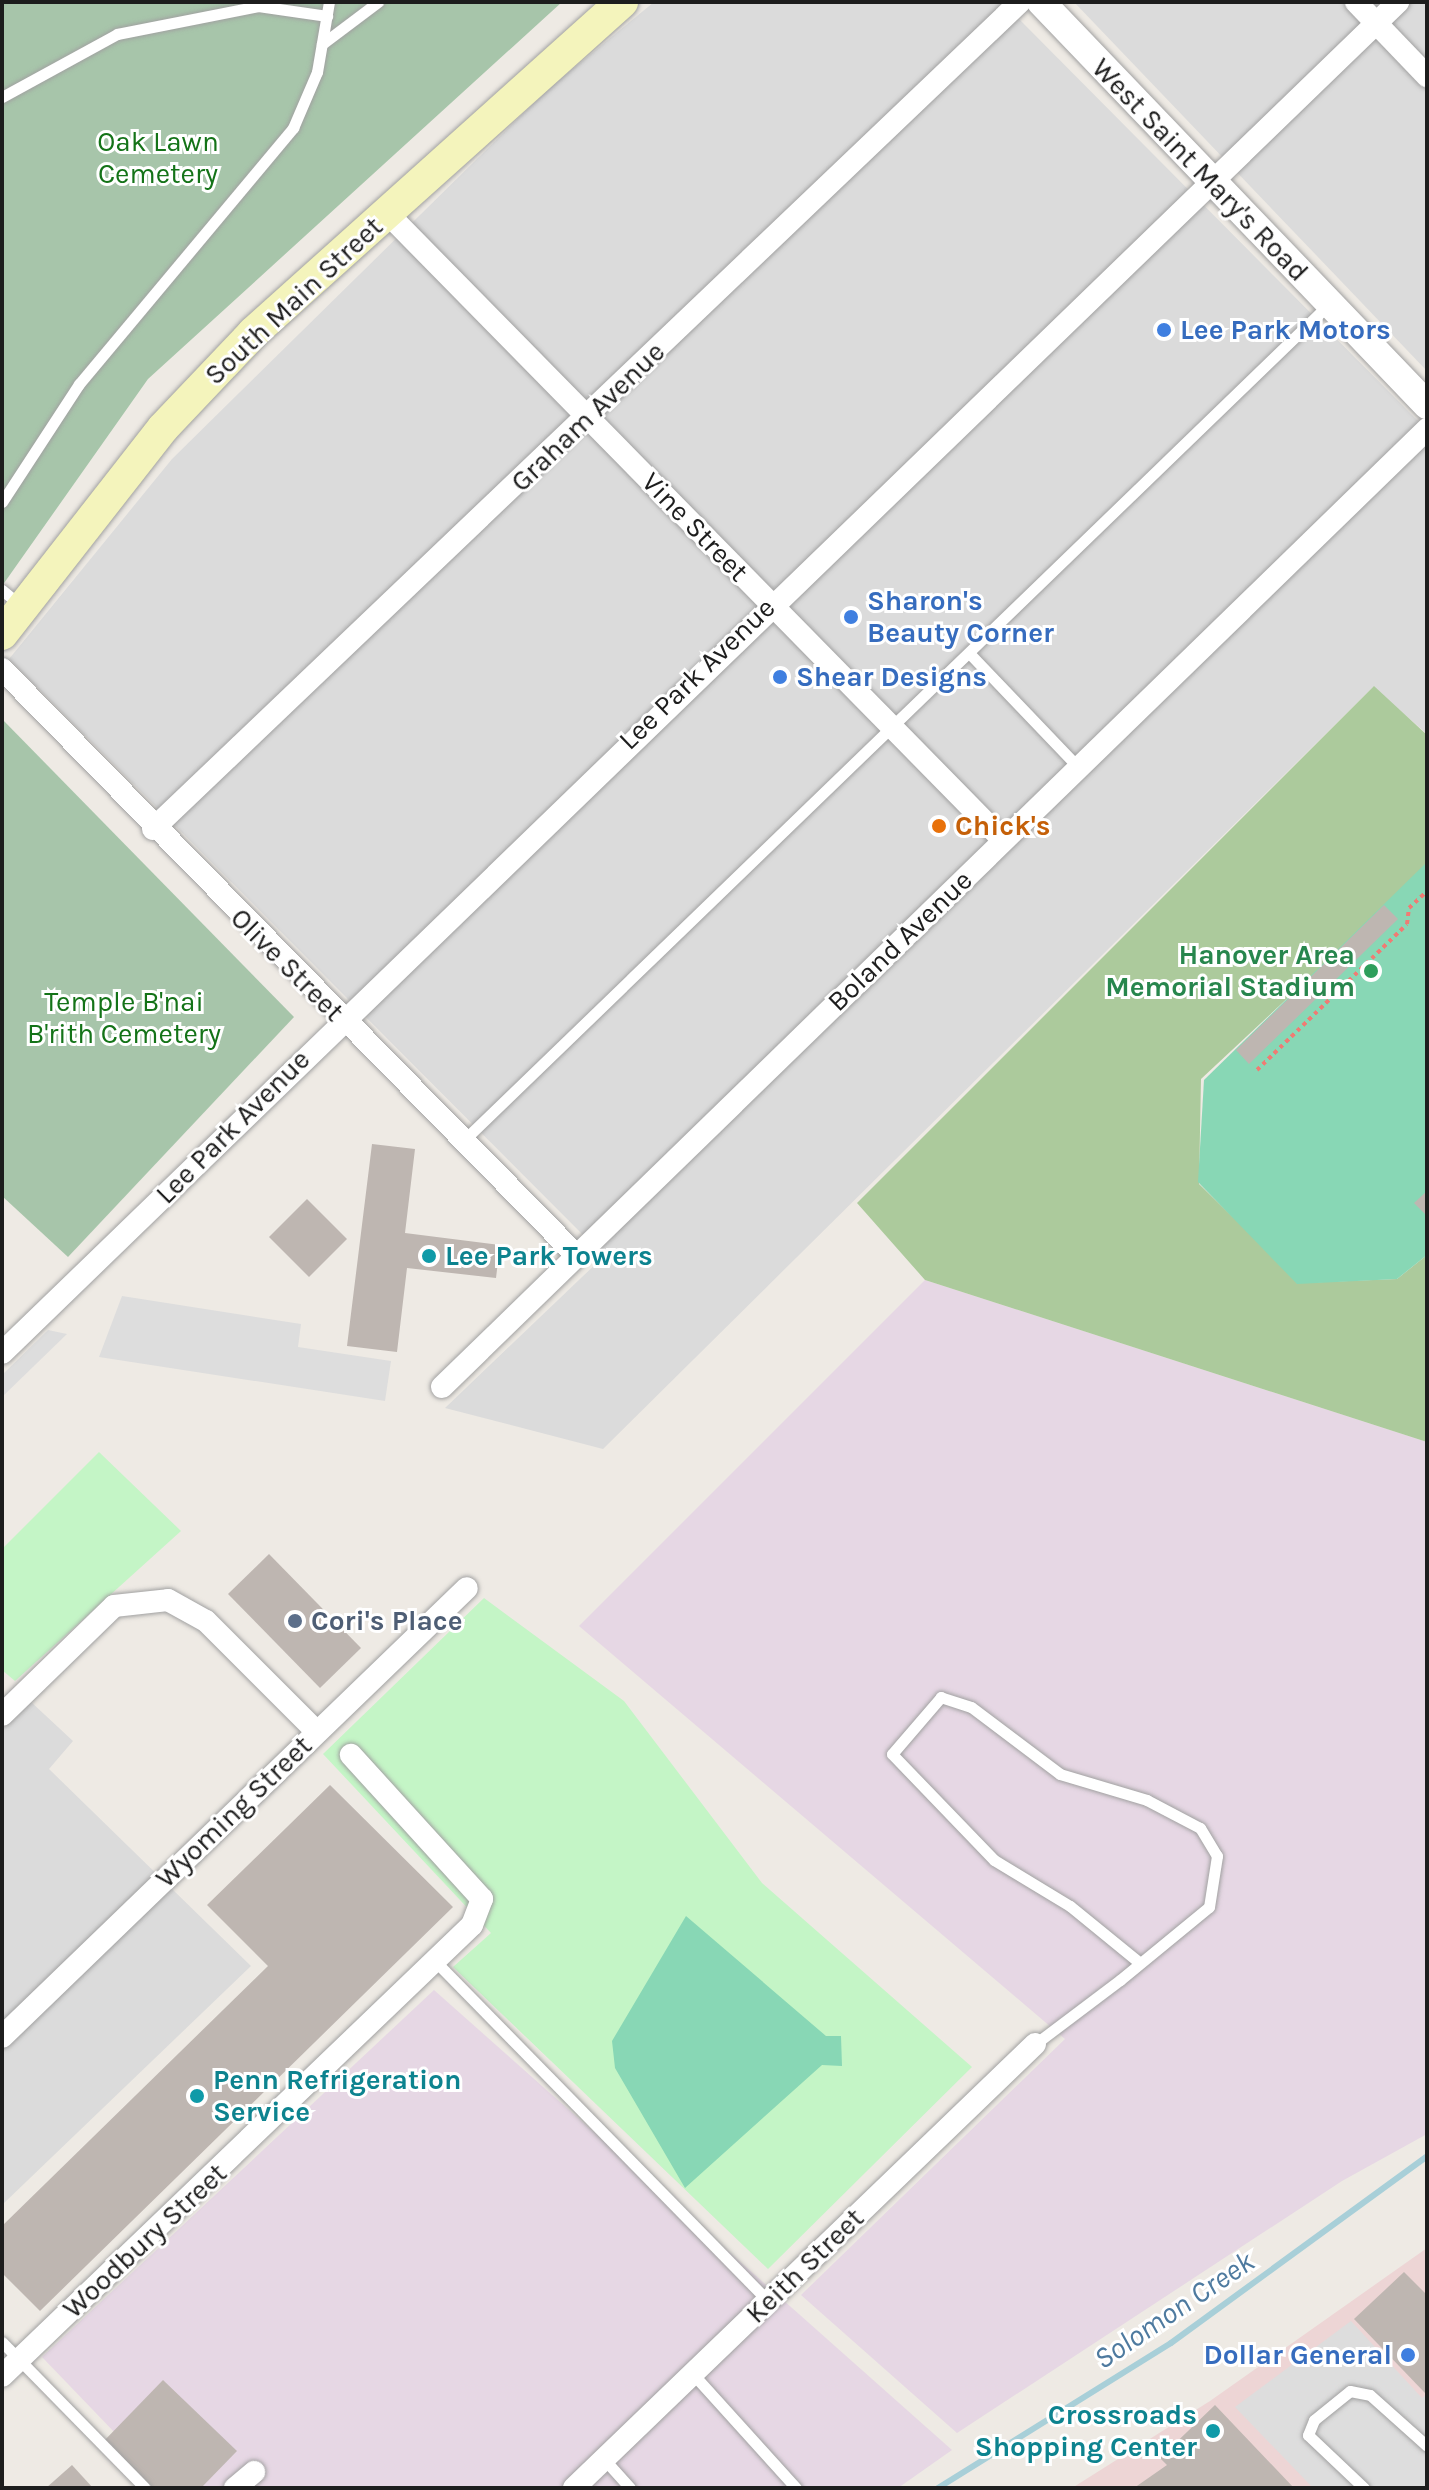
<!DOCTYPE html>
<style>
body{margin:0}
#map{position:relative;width:1429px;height:2490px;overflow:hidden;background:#eeeae4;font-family:Karla,sans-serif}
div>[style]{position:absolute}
.residential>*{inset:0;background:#dbdbdb}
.commercial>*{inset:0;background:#edd5d5}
.industrial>*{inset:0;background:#e6d7e4}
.forest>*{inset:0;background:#acca9c}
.cemetery>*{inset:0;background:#a7c5aa}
.park>*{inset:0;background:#c4f5c6}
.pitch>*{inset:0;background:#88d7b5}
.parking>*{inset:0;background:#ddd}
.stream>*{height:6px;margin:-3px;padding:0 3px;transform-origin:3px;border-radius:3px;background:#a8cfd8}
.building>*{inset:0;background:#beb6b1}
.path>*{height:4px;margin-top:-2px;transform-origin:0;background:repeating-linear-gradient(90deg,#ef7c74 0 4px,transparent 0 8px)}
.roads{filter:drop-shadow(0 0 2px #a1a1a1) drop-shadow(0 0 2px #a1a1a1)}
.service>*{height:11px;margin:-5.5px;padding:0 5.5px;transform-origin:5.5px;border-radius:5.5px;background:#fff}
.minor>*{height:22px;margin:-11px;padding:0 11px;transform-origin:11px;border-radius:11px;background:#fff}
.tertiary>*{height:28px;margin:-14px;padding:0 14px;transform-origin:14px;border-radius:14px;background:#fff}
.secondary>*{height:32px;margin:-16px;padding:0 16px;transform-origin:16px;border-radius:16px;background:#f4f4bc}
.dots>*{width:22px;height:22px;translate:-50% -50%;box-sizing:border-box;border:4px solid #fff;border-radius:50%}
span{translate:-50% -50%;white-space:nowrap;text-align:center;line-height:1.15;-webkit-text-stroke:6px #fff;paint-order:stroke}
.park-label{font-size:28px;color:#147318}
.street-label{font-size:28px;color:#1d1d1d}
.shop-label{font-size:28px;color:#366cbe;font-weight:700}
.left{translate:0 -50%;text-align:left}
.right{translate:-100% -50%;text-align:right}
.food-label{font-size:28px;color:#c56008;font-weight:700}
.leisure-label{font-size:28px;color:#27864d;font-weight:700}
.culture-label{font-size:28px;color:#0d838f;font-weight:700}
.service-label{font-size:28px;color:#4e5e75;font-weight:700}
.water-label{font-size:30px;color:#4e7a9f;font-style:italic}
.frame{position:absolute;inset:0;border:4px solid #1d1d1d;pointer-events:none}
</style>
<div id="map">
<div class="residential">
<i style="clip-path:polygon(654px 2px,1002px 2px,1427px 430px,1427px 734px,1373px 687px,603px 1449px,445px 1408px,604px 1256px,9px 659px,172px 459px,546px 91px)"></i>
<i style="clip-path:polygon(1074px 2px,1427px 2px,1427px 371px)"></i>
<i style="clip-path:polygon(30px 1701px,73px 1741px,49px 1769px,251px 1966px,2px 2205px,2px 1730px)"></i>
</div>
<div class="commercial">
<i style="clip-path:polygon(1427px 2248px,1427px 2488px,1072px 2488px,1210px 2401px)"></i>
</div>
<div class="industrial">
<i style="clip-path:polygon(925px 1280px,1427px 1442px,1427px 2134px,1342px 2181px,957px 2433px,801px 2295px,1065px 2039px,579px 1626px)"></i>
<i style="clip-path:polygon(434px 1990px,952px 2450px,898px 2488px,168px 2488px,42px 2357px)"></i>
</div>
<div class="forest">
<i style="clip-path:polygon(1374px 686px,1427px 735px,1427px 868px,1201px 1079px,1199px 1184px,1300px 1283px,1397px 1279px,1427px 1255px,1427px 1442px,925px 1280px,857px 1203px)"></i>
</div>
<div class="cemetery">
<i style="clip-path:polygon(2px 2px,562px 2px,148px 379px,2px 586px)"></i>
<i style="clip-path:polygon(2px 719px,294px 1017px,68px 1257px,2px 1196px)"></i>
</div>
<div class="park">
<i style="clip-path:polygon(99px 1452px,181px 1531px,15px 1681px,2px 1670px,2px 1549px)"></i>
<i style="clip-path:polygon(484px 1598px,624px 1701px,762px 1883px,972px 2067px,768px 2269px,453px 1967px,491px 1933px,323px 1754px)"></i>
</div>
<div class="pitch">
<i style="clip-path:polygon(1427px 862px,1427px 1255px,1397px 1279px,1297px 1284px,1198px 1182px,1204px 1080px)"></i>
<i style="clip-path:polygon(686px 1916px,826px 2036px,841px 2036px,842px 2066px,822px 2065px,685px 2188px,615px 2068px,612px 2041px)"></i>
</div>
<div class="parking">
<i style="clip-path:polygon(122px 1296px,301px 1324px,298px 1347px,391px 1361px,385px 1401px,99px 1357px)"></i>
<i style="clip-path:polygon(48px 1330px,67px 1334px,2px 1397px,2px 1375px)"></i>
<i style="clip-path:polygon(1351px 2321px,1422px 2398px,1427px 2394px,1427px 2488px,1313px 2488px,1235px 2407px)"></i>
</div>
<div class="stream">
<i style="left:938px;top:2488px;width:274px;rotate:-31.9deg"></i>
<i style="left:1171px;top:2343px;width:317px;rotate:-36.1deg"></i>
</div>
<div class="building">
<i style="clip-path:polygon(1384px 905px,1398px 919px,1249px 1064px,1236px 1050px)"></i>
<i style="clip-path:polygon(372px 1144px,415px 1149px,405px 1233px,500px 1245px,496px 1278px,407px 1268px,397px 1352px,347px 1346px)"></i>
<i style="clip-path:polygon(1427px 1191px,1427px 1216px,1414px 1203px)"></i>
<i style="clip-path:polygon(307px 1199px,347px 1239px,309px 1277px,269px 1237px)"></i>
<i style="clip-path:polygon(269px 1554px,361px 1648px,320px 1688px,228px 1594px)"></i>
<i style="clip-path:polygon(330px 1785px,453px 1907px,40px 2311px,2px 2273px,2px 2226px,268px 1966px,207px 1905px)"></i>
<i style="clip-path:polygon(1404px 2272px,1427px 2295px,1425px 2393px,1354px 2319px)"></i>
<i style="clip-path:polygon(163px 2380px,237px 2451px,201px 2488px,149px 2488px,102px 2443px)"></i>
<i style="clip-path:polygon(1215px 2405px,1294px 2488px,1134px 2488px,1167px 2465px,1160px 2458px)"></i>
<i style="clip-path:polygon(72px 2465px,93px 2488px,46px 2488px)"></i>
</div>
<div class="path">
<i style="left:1257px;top:1070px;width:209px;rotate:-44.2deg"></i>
<i style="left:1407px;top:924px;width:16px;rotate:-83deg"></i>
<i style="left:1409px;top:908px;width:25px;rotate:-43deg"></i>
</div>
<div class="roads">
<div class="service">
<i style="left:322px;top:44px;width:70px;rotate:-36.9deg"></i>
<i style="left:2px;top:97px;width:131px;rotate:-28.7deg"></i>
<i style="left:117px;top:34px;width:144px;rotate:-11.2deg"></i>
<i style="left:258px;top:6px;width:70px;rotate:8.2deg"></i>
<i style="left:2px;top:502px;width:141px;rotate:-56.9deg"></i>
<i style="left:79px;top:384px;width:334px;rotate:-50.1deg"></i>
<i style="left:293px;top:128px;width:61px;rotate:-66.8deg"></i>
<i style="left:317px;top:72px;width:71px;rotate:-80.3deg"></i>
<i style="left:2px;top:590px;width:23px;rotate:40deg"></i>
<i style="left:970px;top:654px;width:156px;rotate:46.3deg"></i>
<i style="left:463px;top:1141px;width:1203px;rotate:-44.02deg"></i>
<i style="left:438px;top:1964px;width:472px;rotate:45.6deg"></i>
<i style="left:1035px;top:2044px;width:106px;rotate:-37deg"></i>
<i style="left:1120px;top:1980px;width:115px;rotate:-39.4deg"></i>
<i style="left:1209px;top:1907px;width:52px;rotate:-81.1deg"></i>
<i style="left:1217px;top:1856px;width:33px;rotate:-121deg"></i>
<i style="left:1200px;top:1828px;width:60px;rotate:-152.2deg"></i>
<i style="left:1147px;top:1800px;width:91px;rotate:-163.4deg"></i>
<i style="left:1060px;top:1774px;width:111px;rotate:-143deg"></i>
<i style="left:971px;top:1707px;width:32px;rotate:-162deg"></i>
<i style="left:941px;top:1697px;width:75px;rotate:130.7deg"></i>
<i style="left:892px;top:1754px;width:147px;rotate:46.1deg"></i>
<i style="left:994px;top:1860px;width:89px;rotate:31.2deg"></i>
<i style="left:1070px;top:1906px;width:90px;rotate:39.2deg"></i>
<i style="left:2px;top:2342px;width:204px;rotate:45.6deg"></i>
<i style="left:693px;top:2374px;width:154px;rotate:47.9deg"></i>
<i style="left:604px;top:2459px;width:39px;rotate:48deg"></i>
<i style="left:1364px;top:2488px;width:77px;rotate:-136.6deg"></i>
<i style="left:1308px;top:2435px;width:16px;rotate:-68deg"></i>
<i style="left:1314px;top:2420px;width:46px;rotate:-38.9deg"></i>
<i style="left:1350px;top:2391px;width:20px;rotate:11deg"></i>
<i style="left:1370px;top:2395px;width:76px;rotate:41.8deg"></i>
</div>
<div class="minor">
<i style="left:1356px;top:2px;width:103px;rotate:46.2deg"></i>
<i style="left:388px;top:214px;width:878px;rotate:45.51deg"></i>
<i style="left:2px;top:669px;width:822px;rotate:45.59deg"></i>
<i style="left:153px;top:829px;width:1198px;rotate:-43.65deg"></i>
<i style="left:2px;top:1353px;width:1943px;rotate:-44.06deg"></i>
<i style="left:442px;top:1387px;width:1374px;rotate:-44.2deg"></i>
<i style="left:2px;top:1715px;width:156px;rotate:-44.2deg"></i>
<i style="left:114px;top:1606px;width:54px;rotate:-6.3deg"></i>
<i style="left:168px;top:1600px;width:43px;rotate:28.9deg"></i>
<i style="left:206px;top:1621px;width:157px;rotate:45deg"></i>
<i style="left:2px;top:2037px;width:646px;rotate:-44deg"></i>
<i style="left:2px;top:2376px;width:651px;rotate:-43.82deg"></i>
<i style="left:472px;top:1925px;width:28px;rotate:-69deg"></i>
<i style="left:482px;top:1899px;width:195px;rotate:-132.3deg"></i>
<i style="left:235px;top:2488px;width:25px;rotate:-40deg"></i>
<i style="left:574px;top:2488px;width:640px;rotate:-43.92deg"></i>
</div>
<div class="tertiary">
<i style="left:1041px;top:2px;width:558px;rotate:46.23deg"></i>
</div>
<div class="secondary">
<i style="left:2px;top:634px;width:261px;rotate:-52deg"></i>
<i style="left:163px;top:428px;width:131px;rotate:-46.5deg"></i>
<i style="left:253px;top:333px;width:496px;rotate:-41.9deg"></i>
</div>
</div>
<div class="dots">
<i style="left:1164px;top:330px;background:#3f7fe0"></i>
<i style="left:851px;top:617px;background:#3f7fe0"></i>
<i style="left:780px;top:677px;background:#3f7fe0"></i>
<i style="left:939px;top:826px;background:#e8710a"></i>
<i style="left:1371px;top:971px;background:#2e9e5b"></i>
<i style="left:429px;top:1256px;background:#0f9aa8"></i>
<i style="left:295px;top:1621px;background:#5c6f8a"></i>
<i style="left:197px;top:2096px;background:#0f9aa8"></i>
<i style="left:1408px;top:2355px;background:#3f7fe0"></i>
<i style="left:1213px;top:2431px;background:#0f9aa8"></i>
</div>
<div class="park-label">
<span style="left:158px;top:158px">Oak Lawn<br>Cemetery</span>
<span style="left:124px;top:1018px">Temple B'nai<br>B'rith Cemetery</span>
</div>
<div class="street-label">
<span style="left:1200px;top:170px;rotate:46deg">West Saint Mary's Road</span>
<span style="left:294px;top:301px;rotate:-43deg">South Main Street</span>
<span style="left:588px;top:417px;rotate:-44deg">Graham Avenue</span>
<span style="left:695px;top:527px;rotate:46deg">Vine Street</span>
<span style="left:697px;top:674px;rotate:-44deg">Lee Park Avenue</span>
<span style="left:900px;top:941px;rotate:-44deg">Boland Avenue</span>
<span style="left:287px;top:965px;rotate:45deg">Olive Street</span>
<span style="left:233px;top:1127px;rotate:-45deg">Lee Park Avenue</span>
<span style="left:234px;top:1812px;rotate:-44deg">Wyoming Street</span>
<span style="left:145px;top:2241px;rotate:-43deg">Woodbury Street</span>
<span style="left:805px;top:2266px;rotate:-44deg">Keith Street</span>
</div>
<div class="shop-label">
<span class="left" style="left:1180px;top:330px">Lee Park Motors</span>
<span class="left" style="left:867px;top:617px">Sharon's<br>Beauty Corner</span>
<span class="left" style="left:796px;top:677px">Shear Designs</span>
<span class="right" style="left:1392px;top:2355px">Dollar General</span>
</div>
<div class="food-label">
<span class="left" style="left:955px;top:826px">Chick's</span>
</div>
<div class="leisure-label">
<span class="right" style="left:1355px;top:971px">Hanover Area<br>Memorial Stadium</span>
</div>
<div class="culture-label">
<span class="left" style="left:445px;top:1256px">Lee Park Towers</span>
<span class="left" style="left:213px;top:2096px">Penn Refrigeration<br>Service</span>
<span class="right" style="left:1197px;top:2431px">Crossroads<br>Shopping Center</span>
</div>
<div class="service-label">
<span class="left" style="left:311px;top:1621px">Cori's Place</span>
</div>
<div class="water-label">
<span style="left:1174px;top:2310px;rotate:-34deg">Solomon Creek</span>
</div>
<div class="frame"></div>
</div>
